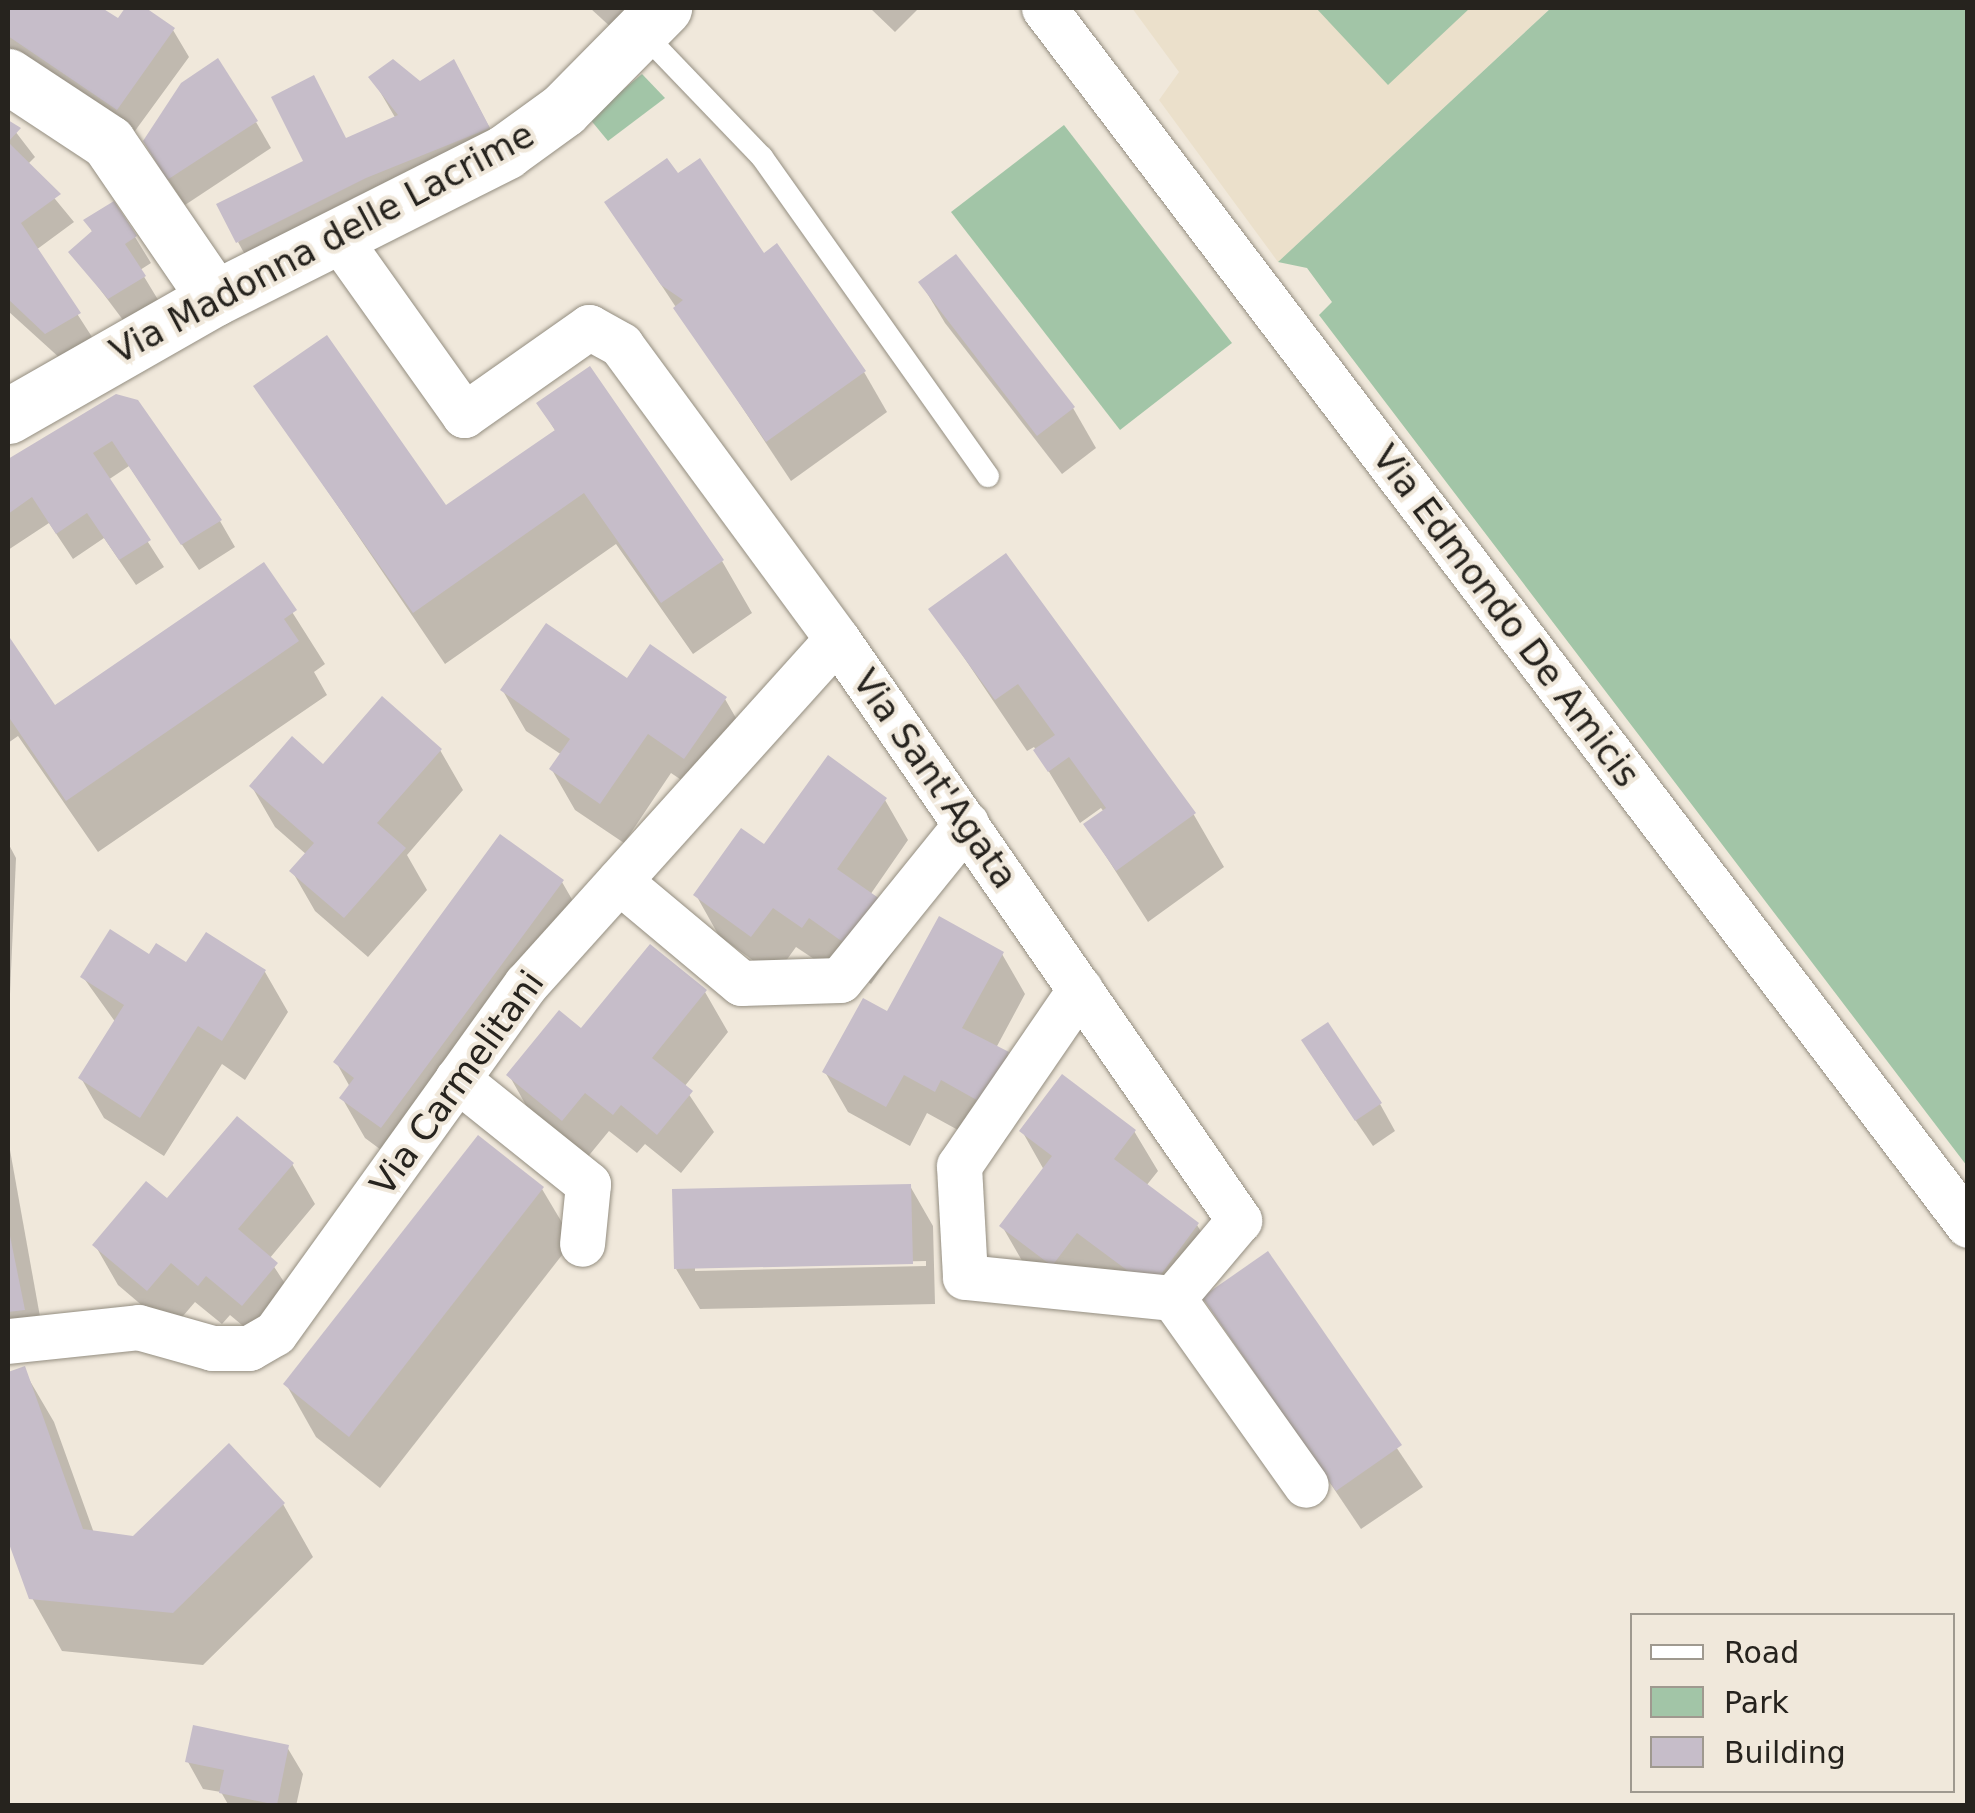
<!DOCTYPE html>
<style>
body{margin:0}
#map{position:relative;width:1975px;height:1813px;overflow:hidden;background:#f0e8db;font-family:"DejaVu Sans",sans-serif}
div>[style]{position:absolute}
.built>*{inset:0;background:#ebe0cb}
.green>*{inset:0;background:#a2c5a7}
.shadow>*{inset:0;background:#0003}
.building>*{inset:0;background:#c6bdc9}
.roads{filter:drop-shadow(0 0 2px #948e81) drop-shadow(0 0 2px #948e81)}
.lane>*{height:22px;margin:-11px;padding:0 11px;transform-origin:11px;border-radius:11px;background:#fff}
.street>*{height:45px;margin:-22.5px;padding:0 22.5px;transform-origin:22.5px;border-radius:22.5px;background:#fff}
.secondary>*{height:55px;margin:-27.5px;padding:0 27.5px;transform-origin:27.5px;border-radius:27.5px;background:#fff}
span{translate:-50% -50%;white-space:nowrap;text-align:center;line-height:1.15;-webkit-text-stroke:8px #f0e8db;paint-order:stroke}
.street-label{font-size:35px;color:#26231e}
.frame{position:absolute;inset:0;border:10px solid #26231e;pointer-events:none}
.legend{position:absolute;left:1630px;top:1613px;width:325px;height:180px;box-sizing:border-box;background:#f0e8db;border:2px solid #9f998f;margin:0;padding:12px 18px;list-style:none;font-size:30px;color:#26231e}
.legend li{display:flex;align-items:center;gap:20px;height:50px}
.legend b{width:50px;border:2px solid #9f998f}
</style>
<div id="map">
<div class="built">
<i style="clip-path:polygon(1132px 8px,1551px 8px,1278px 262px,1159px 100px,1179px 72px)"></i>
</div>
<div class="green">
<i style="clip-path:polygon(1316px 8px,1470px 8px,1388px 85px)"></i>
<i style="clip-path:polygon(1551px 8px,1967px 8px,1967px 1166px,1319px 315px,1332px 302px,1307px 268px,1278px 262px)"></i>
<i style="clip-path:polygon(642px 74px,665px 98px,608px 141px,589px 118px)"></i>
<i style="clip-path:polygon(1064px 125px,1232px 343px,1120px 430px,951px 212px)"></i>
</div>
<div class="shadow">
<i style="clip-path:polygon(8px 8px,97px 8px,118px 21px,128px 8px,142px 8px,173px 30px,189px 57px,132px 135px,8px 52px)"></i>
<i style="clip-path:polygon(590px 8px,643px 8px,626px 41px)"></i>
<i style="clip-path:polygon(870px 8px,919px 8px,895px 32px)"></i>
<i style="clip-path:polygon(372px 78px,476px 102px,511px 169px,253px 269px,238px 242px,346px 141px,396px 119px)"></i>
<i style="clip-path:polygon(8px 122px,35px 157px,27px 165px,74px 222px,36px 250px,94px 340px,62px 360px,8px 311px)"></i>
<i style="clip-path:polygon(256px 122px,271px 148px,185px 205px,161px 169px)"></i>
<i style="clip-path:polygon(678px 177px,764px 256px,864px 372px,887px 412px,791px 481px,607px 203px)"></i>
<i style="clip-path:polygon(86px 221px,135px 237px,151px 263px,140px 270px,160px 303px,126px 324px,72px 252px,93px 233px)"></i>
<i style="clip-path:polygon(921px 283px,1073px 408px,1096px 448px,1062px 474px,945px 323px)"></i>
<i style="clip-path:polygon(257px 387px,446px 508px,556px 432px,539px 404px,722px 561px,752px 613px,693px 654px,616px 544px,445px 664px)"></i>
<i style="clip-path:polygon(116px 396px,220px 521px,235px 547px,199px 570px,129px 466px,108px 480px,164px 567px,136px 585px,104px 538px,73px 559px,49px 523px,8px 550px,8px 464px)"></i>
<i style="clip-path:polygon(1005px 556px,1194px 815px,1224px 867px,1148px 922px,1086px 825px,1104px 812px,1101px 808px,1080px 823px,1034px 747px,1027px 751px,932px 610px)"></i>
<i style="clip-path:polygon(263px 566px,325px 664px,314px 672px,327px 695px,98px 852px,18px 736px,8px 743px,8px 640px,55px 708px)"></i>
<i style="clip-path:polygon(628px 682px,725px 699px,748px 739px,708px 798px,671px 773px,624px 843px,575px 810px,552px 770px,562px 755px,526px 731px,503px 691px)"></i>
<i style="clip-path:polygon(440px 750px,463px 790px,407px 855px,427px 890px,368px 957px,315px 911px,292px 871px,307px 855px,275px 827px,252px 787px,323px 767px)"></i>
<i style="clip-path:polygon(885px 800px,908px 840px,870px 895px,901px 941px,871px 984px,833px 957px,826px 967px,796px 947px,775px 976px,719px 936px,696px 895px,765px 847px)"></i>
<i style="clip-path:polygon(8px 843px,16px 858px,8px 1040px)"></i>
<i style="clip-path:polygon(562px 882px,585px 922px,404px 1167px,365px 1138px,342px 1098px,350px 1087px,336px 1062px)"></i>
<i style="clip-path:polygon(1002px 954px,1025px 994px,996px 1048px,1007px 1054px,1030px 1095px,1005px 1141px,964px 1119px,958px 1130px,927px 1113px,910px 1146px,848px 1112px,825px 1072px,888px 1015px)"></i>
<i style="clip-path:polygon(187px 966px,265px 972px,288px 1012px,245px 1080px,222px 1064px,164px 1156px,104px 1118px,81px 1078px,116px 1023px,83px 977px)"></i>
<i style="clip-path:polygon(705px 992px,728px 1032px,684px 1087px,714px 1132px,681px 1173px,645px 1144px,637px 1153px,609px 1131px,586px 1159px,532px 1116px,509px 1075px,582px 1031px)"></i>
<i style="clip-path:polygon(1319px 1067px,1380px 1104px,1395px 1131px,1373px 1146px)"></i>
<i style="clip-path:polygon(1022px 1131px,1134px 1131px,1158px 1171px,1146px 1186px,1197px 1225px,1221px 1265px,1175px 1326px,1101px 1271px,1025px 1266px,1002px 1226px,1044px 1170px)"></i>
<i style="clip-path:polygon(8px 1139px,46px 1350px,8px 1356px)"></i>
<i style="clip-path:polygon(292px 1164px,315px 1204px,269px 1259px,299px 1305px,266px 1345px,230px 1315px,222px 1324px,195px 1302px,171px 1330px,118px 1285px,95px 1245px,167px 1202px)"></i>
<i style="clip-path:polygon(evenodd,910px 1186px,933px 1226px,935px 1304px,700px 1309px,676px 1269px,910px 1186px,926px 1261px,926px 1266px,695px 1271px,695px 1266px,926px 1261px)"></i>
<i style="clip-path:polygon(542px 1189px,573px 1241px,380px 1488px,316px 1437px,286px 1384px)"></i>
<i style="clip-path:polygon(1267px 1255px,1423px 1487px,1361px 1529px,1205px 1297px)"></i>
<i style="clip-path:polygon(23px 1369px,54px 1422px,94px 1533px,134px 1539px,283px 1504px,313px 1557px,203px 1665px,62px 1651px,32px 1598px,8px 1534px,8px 1375px)"></i>
<i style="clip-path:polygon(287px 1747px,303px 1774px,296px 1806px,229px 1806px,221px 1792px,203px 1789px,188px 1762px)"></i>
</div>
<div class="building">
<i style="clip-path:polygon(8px 8px,102px 8px,118px 18px,125px 8px,146px 8px,175px 28px,117px 110px,8px 36px)"></i>
<i style="clip-path:polygon(218px 58px,258px 121px,167px 180px,143px 141px,181px 83px)"></i>
<i style="clip-path:polygon(393px 59px,420px 81px,454px 59px,490px 128px,366px 178px,236px 243px,216px 204px,303px 161px,271px 97px,314px 75px,346px 138px,398px 115px,368px 77px)"></i>
<i style="clip-path:polygon(8px 120px,21px 128px,8px 142px,61px 194px,21px 223px,81px 313px,45px 334px,8px 299px)"></i>
<i style="clip-path:polygon(667px 158px,678px 173px,700px 158px,764px 253px,777px 243px,866px 371px,766px 442px,673px 308px,683px 300px,661px 285px,604px 202px)"></i>
<i style="clip-path:polygon(114px 201px,137px 236px,125px 244px,146px 276px,108px 299px,68px 252px,92px 231px,83px 220px)"></i>
<i style="clip-path:polygon(956px 254px,1075px 407px,1037px 436px,918px 282px)"></i>
<i style="clip-path:polygon(327px 335px,446px 505px,555px 430px,536px 403px,590px 366px,724px 560px,661px 603px,584px 493px,413px 613px,253px 386px)"></i>
<i style="clip-path:polygon(116px 394px,138px 400px,222px 520px,181px 545px,112px 441px,93px 453px,151px 540px,119px 560px,87px 513px,56px 534px,32px 497px,8px 514px,8px 459px)"></i>
<i style="clip-path:polygon(1006px 553px,1196px 813px,1116px 871px,1083px 824px,1106px 808px,1069px 757px,1048px 772px,1033px 750px,1055px 735px,1018px 684px,995px 700px,928px 609px)"></i>
<i style="clip-path:polygon(264px 562px,297px 610px,284px 619px,299px 641px,66px 801px,8px 716px,8px 635px,55px 705px)"></i>
<i style="clip-path:polygon(546px 623px,627px 678px,650px 644px,727px 697px,684px 759px,648px 734px,600px 804px,549px 769px,570px 739px,500px 690px)"></i>
<i style="clip-path:polygon(382px 696px,442px 749px,377px 823px,406px 848px,344px 918px,289px 871px,314px 843px,249px 786px,292px 736px,323px 764px)"></i>
<i style="clip-path:polygon(828px 755px,887px 798px,837px 869px,880px 899px,847px 945px,809px 918px,802px 928px,773px 908px,751px 937px,693px 895px,741px 828px,764px 844px)"></i>
<i style="clip-path:polygon(500px 834px,564px 880px,381px 1128px,339px 1098px,354px 1078px,333px 1062px)"></i>
<i style="clip-path:polygon(939px 916px,1004px 952px,962px 1028px,1009px 1052px,982px 1103px,941px 1080px,935px 1092px,904px 1075px,886px 1107px,822px 1072px,863px 998px,887px 1011px)"></i>
<i style="clip-path:polygon(110px 929px,149px 954px,156px 943px,186px 962px,206px 932px,266px 970px,222px 1041px,198px 1026px,140px 1118px,78px 1078px,124px 1005px,80px 977px)"></i>
<i style="clip-path:polygon(650px 944px,707px 990px,652px 1058px,693px 1091px,657px 1135px,621px 1105px,613px 1115px,585px 1093px,562px 1121px,506px 1075px,559px 1010px,581px 1028px)"></i>
<i style="clip-path:polygon(1328px 1022px,1382px 1103px,1355px 1121px,1301px 1040px)"></i>
<i style="clip-path:polygon(1062px 1074px,1136px 1130px,1114px 1159px,1199px 1223px,1151px 1288px,1077px 1233px,1052px 1266px,999px 1226px,1052px 1156px,1019px 1131px)"></i>
<i style="clip-path:polygon(237px 1116px,294px 1163px,238px 1229px,278px 1263px,242px 1306px,206px 1276px,198px 1286px,171px 1263px,147px 1291px,92px 1245px,146px 1181px,167px 1198px)"></i>
<i style="clip-path:polygon(478px 1135px,544px 1187px,349px 1437px,283px 1384px)"></i>
<i style="clip-path:polygon(911px 1184px,913px 1264px,674px 1269px,672px 1189px)"></i>
<i style="clip-path:polygon(8px 1226px,25px 1310px,8px 1312px)"></i>
<i style="clip-path:polygon(1268px 1251px,1402px 1445px,1336px 1491px,1202px 1297px)"></i>
<i style="clip-path:polygon(25px 1366px,83px 1529px,133px 1536px,229px 1443px,285px 1503px,173px 1613px,29px 1599px,8px 1541px,8px 1372px)"></i>
<i style="clip-path:polygon(193px 1725px,289px 1745px,277px 1805px,219px 1793px,224px 1770px,185px 1762px)"></i>
</div>
<div class="roads">
<div class="lane">
<i style="left:641px;top:31px;width:175px;rotate:46.2deg"></i>
<i style="left:762px;top:157px;width:391px;rotate:54.7deg"></i>
</div>
<div class="street">
<i style="left:1044px;top:8px;width:1528px;rotate:52.79deg"></i>
<i style="left:339px;top:239px;width:216px;rotate:54.6deg"></i>
<i style="left:464px;top:415px;width:153px;rotate:-35.1deg"></i>
<i style="left:589px;top:327px;width:37px;rotate:29deg"></i>
<i style="left:621px;top:345px;width:365px;rotate:53.7deg"></i>
<i style="left:837px;top:639px;width:707px;rotate:55.32deg"></i>
<i style="left:1239px;top:1220px;width:102px;rotate:130.2deg"></i>
<i style="left:1173px;top:1298px;width:229px;rotate:54.6deg"></i>
<i style="left:619px;top:881px;width:159px;rotate:39.9deg"></i>
<i style="left:741px;top:983px;width:99px;rotate:-1.7deg"></i>
<i style="left:840px;top:980px;width:201px;rotate:-51.1deg"></i>
<i style="left:1080px;top:989px;width:214px;rotate:124.4deg"></i>
<i style="left:959px;top:1166px;width:111px;rotate:86.9deg"></i>
<i style="left:965px;top:1277px;width:209px;rotate:5.8deg"></i>
<i style="left:457px;top:1079px;width:168px;rotate:38.7deg"></i>
<i style="left:588px;top:1184px;width:60px;rotate:95.7deg"></i>
<i style="left:8px;top:1341px;width:131px;rotate:-6.1deg"></i>
<i style="left:138px;top:1327px;width:77px;rotate:15.8deg"></i>
<i style="left:212px;top:1348px;width:37px"></i>
<i style="left:249px;top:1348px;width:30px;rotate:-30deg"></i>
<i style="left:275px;top:1333px;width:430px;rotate:-54.3deg"></i>
<i style="left:526px;top:984px;width:464px;rotate:-48deg"></i>
</div>
<div class="secondary">
<i style="left:8px;top:76px;width:120px;rotate:33.4deg"></i>
<i style="left:108px;top:142px;width:189px;rotate:55.6deg"></i>
<i style="left:8px;top:416px;width:238px;rotate:-29.7deg"></i>
<i style="left:215px;top:298px;width:325px;rotate:-26.7deg"></i>
<i style="left:505px;top:152px;width:72px;rotate:-35.9deg"></i>
<i style="left:563px;top:110px;width:144px;rotate:-45.3deg"></i>
</div>
</div>
<div class="street-label">
<span style="left:322px;top:243px;rotate:-28deg">Via Madonna delle Lacrime</span>
<span style="left:1506px;top:616px;rotate:53deg">Via Edmondo De Amicis</span>
<span style="left:935px;top:779px;rotate:55deg">Via Sant'Agata</span>
<span style="left:457px;top:1083px;rotate:-54deg">Via Carmelitani</span>
</div>
<div class="frame"></div>
<ul class="legend">
<li><b style="height:12px;background:#fff"></b>Road</li>
<li><b style="height:28px;background:#a2c5a7"></b>Park</li>
<li><b style="height:28px;background:#c6bdc9"></b>Building</li>
</ul>
</div>
